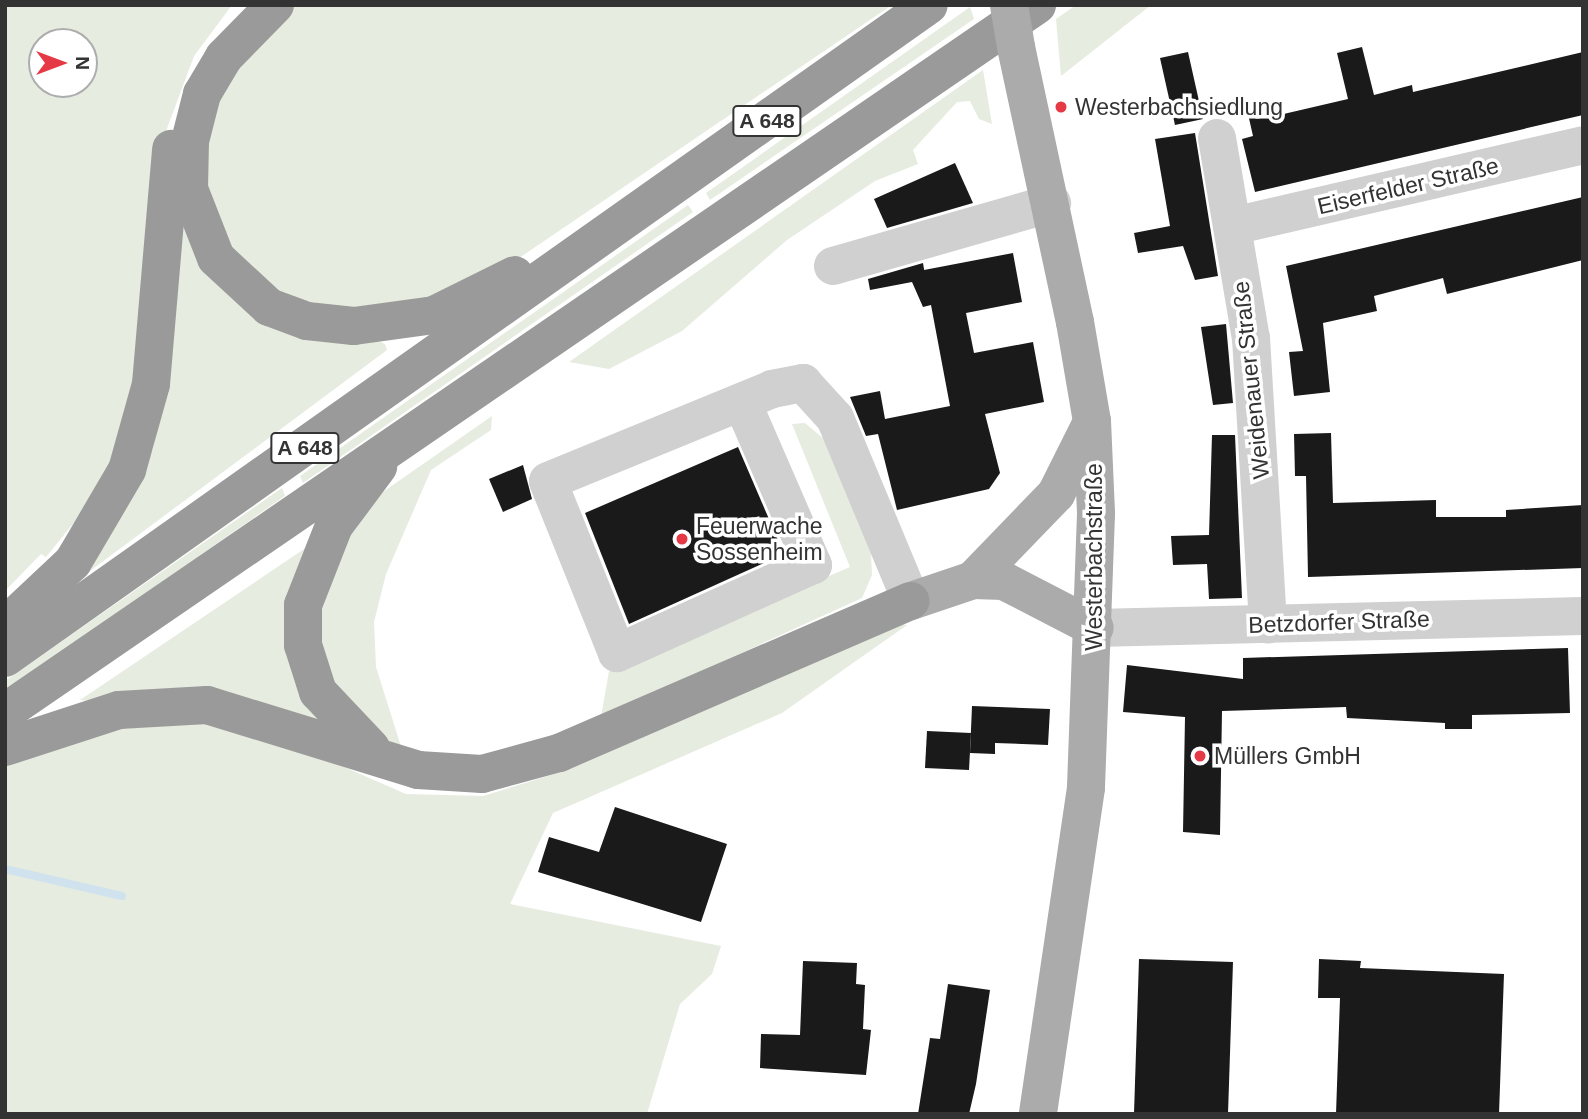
<!DOCTYPE html>
<meta charset="utf-8">
<style>
body{margin:0}
#map{position:relative;width:1588px;height:1119px;overflow:hidden;background:#fff;font-family:Arial,sans-serif}
div>[style]{position:absolute}
.green>*{inset:0;background:#e6ecdf}
.stream>*{height:8px;margin:-4px;padding:0 4px;transform-origin:4px;border-radius:4px;background:#cfe2ee}
.building>*{inset:0;background:#1a1a1a}
.minor>*{height:38px;margin:-19px;padding:0 19px;transform-origin:19px;border-radius:19px;background:#d0d0d0}
.major>*{height:38px;margin:-19px;padding:0 19px;transform-origin:19px;border-radius:19px;background:#ababab}
.highway>*{height:38px;margin:-19px;padding:0 19px;transform-origin:19px;border-radius:19px;background:#9a9a9a}
.major-bridge>*{height:38px;margin:-19px;padding:0 19px;transform-origin:19px;border-radius:19px;background:#ababab}
.dots>*{width:19px;height:19px;translate:-50% -50%;box-sizing:border-box;border:4px solid #fff;border-radius:50%}
span{translate:-50% -50%;white-space:nowrap;text-align:center;line-height:1.15;-webkit-text-stroke:7px #fff;paint-order:stroke}
.shield-label span{padding:2px 5px;background:#fff;border:2px solid;border-radius:5px;-webkit-text-stroke-width:0}
.shield-label{font-size:21px;color:#333;font-weight:700}
.poi-label{font-size:23px;color:#333}
.left{translate:0 -50%;text-align:left}
.street-label{font-size:23px;color:#333}
.frame{position:absolute;inset:0;border:7px solid #333;pointer-events:none}
.north{position:absolute;left:28px;top:28px;width:70px;height:70px;box-sizing:border-box;background:#fff;border:2px solid #adadad;border-radius:50%;rotate:90deg;font-size:19px;font-weight:700;line-height:28px;text-align:center;color:#333}
.north::after{content:'';display:block;margin:auto;width:24px;height:32px;background:#e63946;clip-path:polygon(50% 0,100% 100%,50% 72%,0 100%)}
</style>
<div id="map">
<div class="green">
<i style="clip-path:polygon(evenodd,5px 5px,232px 5px,194px 56px,162px 142px,140px 377px,98px 501px,53px 557px,81px 514px,46px 557px,41px 554px,5px 591px,5px 5px,42px 42px,84px 42px,84px 84px,42px 84px,42px 42px)"></i>
<i style="clip-path:polygon(289px 5px,892px 5px,497px 273px,462px 290px,362px 314px,278px 294px,228px 251px,203px 201px,214px 95px)"></i>
<i style="clip-path:polygon(1076px 5px,1151px 5px,1061px 76px,1056px 19px)"></i>
<i style="clip-path:polygon(970px 7px,974px 19px,710px 200px,706px 193px)"></i>
<i style="clip-path:polygon(983px 70px,992px 124px,979px 119px,970px 101px,957px 102px,913px 150px,918px 164px,875px 181px,787px 240px,682px 331px,609px 369px,569px 362px)"></i>
<i style="clip-path:polygon(688px 205px,693px 212px,303px 483px,300px 476px)"></i>
<i style="clip-path:polygon(178px 215px,202px 260px,385px 344px,387px 350px,90px 571px,153px 449px,165px 396px)"></i>
<i style="clip-path:polygon(492px 416px,491px 430px,431px 470px,386px 574px,374px 622px,376px 667px,403px 753px,343px 705px,317px 635px,321px 593px,340px 550px,380px 494px)"></i>
<i style="clip-path:polygon(805px 423px,824px 439px,871px 553px,872px 575px,862px 598px,601px 717px,609px 671px,850px 567px,792px 424px)"></i>
<i style="clip-path:polygon(282px 488px,285px 496px,5px 691px,5px 681px)"></i>
<i style="clip-path:polygon(313px 543px,325px 725px,80px 700px)"></i>
<i style="clip-path:polygon(895px 624px,907px 625px,782px 713px,553px 813px,510px 904px,721px 946px,712px 974px,680px 1004px,647px 1114px,5px 1114px,5px 764px,102px 726px,206px 722px,319px 756px,406px 794px,483px 796px,564px 771px)"></i>
</div>
<div class="stream">
<i style="left:5px;top:869px;width:120px;rotate:13deg"></i>
</div>
<div class="building">
<i style="clip-path:polygon(1362px 47px,1374px 95px,1412px 85px,1413px 92px,1583px 52px,1583px 115px,1255px 192px,1242px 139px,1253px 136px,1248px 114px,1273px 109px,1275px 116px,1348px 99px,1337px 53px)"></i>
<i style="clip-path:polygon(1188px 52px,1203px 119px,1175px 125px,1160px 58px)"></i>
<i style="clip-path:polygon(1195px 133px,1218px 276px,1195px 280px,1183px 246px,1138px 253px,1134px 233px,1170px 226px,1155px 139px)"></i>
<i style="clip-path:polygon(955px 163px,973px 203px,887px 228px,874px 199px)"></i>
<i style="clip-path:polygon(1583px 197px,1583px 260px,1447px 294px,1443px 278px,1374px 296px,1377px 311px,1323px 323px,1330px 392px,1294px 396px,1289px 352px,1303px 351px,1286px 266px)"></i>
<i style="clip-path:polygon(1013px 253px,1022px 302px,966px 313px,974px 353px,1033px 342px,1044px 402px,985px 414px,1000px 473px,989px 489px,897px 510px,878px 434px,866px 436px,850px 397px,880px 391px,885px 419px,950px 406px,931px 305px,923px 307px,912px 282px,870px 290px,868px 279px,923px 263px,925px 275px,924px 270px)"></i>
<i style="clip-path:polygon(1226px 324px,1233px 403px,1213px 405px,1201px 327px)"></i>
<i style="clip-path:polygon(1331px 433px,1333px 503px,1436px 500px,1436px 517px,1506px 517px,1506px 510px,1583px 505px,1583px 568px,1308px 577px,1306px 476px,1295px 476px,1294px 434px)"></i>
<i style="clip-path:polygon(1212px 435px,1235px 435px,1242px 598px,1209px 599px,1207px 564px,1173px 565px,1171px 536px,1209px 535px)"></i>
<i style="clip-path:polygon(738px 447px,784px 554px,629px 624px,585px 513px)"></i>
<i style="clip-path:polygon(523px 465px,532px 499px,503px 512px,489px 479px)"></i>
<i style="clip-path:polygon(1568px 648px,1570px 713px,1472px 715px,1472px 729px,1445px 729px,1445px 723px,1347px 718px,1346px 707px,1222px 711px,1220px 835px,1183px 832px,1185px 717px,1123px 712px,1127px 665px,1243px 679px,1243px 658px)"></i>
<i style="clip-path:polygon(972px 706px,1050px 709px,1048px 745px,995px 743px,995px 754px,970px 753px)"></i>
<i style="clip-path:polygon(927px 731px,971px 733px,969px 770px,925px 768px)"></i>
<i style="clip-path:polygon(615px 807px,727px 844px,701px 922px,538px 872px,549px 837px,599px 852px)"></i>
<i style="clip-path:polygon(1139px 959px,1233px 962px,1228px 1114px,1134px 1114px)"></i>
<i style="clip-path:polygon(1319px 959px,1361px 961px,1360px 968px,1504px 974px,1499px 1114px,1336px 1114px,1340px 998px,1318px 998px)"></i>
<i style="clip-path:polygon(803px 961px,857px 963px,856px 984px,865px 985px,863px 1029px,871px 1030px,866px 1075px,760px 1068px,761px 1034px,800px 1035px)"></i>
<i style="clip-path:polygon(948px 984px,990px 990px,976px 1084px,969px 1114px,918px 1114px,930px 1038px,940px 1039px)"></i>
</div>
<div class="minor">
<i style="left:1217px;top:138px;width:203px;rotate:80.4deg"></i>
<i style="left:1251px;top:338px;width:287px;rotate:86.6deg"></i>
<i style="left:1233px;top:226px;width:359px;rotate:-13deg"></i>
<i style="left:833px;top:266px;width:228px;rotate:-16deg"></i>
<i style="left:742px;top:402px;width:178px;rotate:66.5deg"></i>
<i style="left:813px;top:565px;width:215px;rotate:155.8deg"></i>
<i style="left:617px;top:653px;width:185px;rotate:-111.9deg"></i>
<i style="left:548px;top:481px;width:242px;rotate:-22.3deg"></i>
<i style="left:772px;top:389px;width:32px;rotate:-11deg"></i>
<i style="left:803px;top:383px;width:47px;rotate:47.6deg"></i>
<i style="left:835px;top:418px;width:198px;rotate:67.4deg"></i>
<i style="left:1095px;top:628px;width:488px;rotate:-1.4deg"></i>
</div>
<div class="major">
<i style="left:1016px;top:47px;width:281px;rotate:77.9deg"></i>
<i style="left:1075px;top:322px;width:100px;rotate:80.3deg"></i>
<i style="left:1092px;top:421px;width:93px;rotate:87.5deg"></i>
<i style="left:1096px;top:514px;width:274px;rotate:92.1deg"></i>
<i style="left:1086px;top:788px;width:330px;rotate:98.4deg"></i>
<i style="left:973px;top:580px;width:120px;rotate:-46deg"></i>
<i style="left:1056px;top:494px;width:74px;rotate:-63.4deg"></i>
<i style="left:911px;top:601px;width:65px;rotate:-18.7deg"></i>
<i style="left:973px;top:580px;width:31px;rotate:2deg"></i>
<i style="left:1004px;top:581px;width:102px;rotate:27.3deg"></i>
</div>
<div class="highway">
<i style="left:275px;top:5px;width:73px;rotate:134.4deg"></i>
<i style="left:224px;top:57px;width:43px;rotate:120.7deg"></i>
<i style="left:202px;top:94px;width:49px;rotate:104.3deg"></i>
<i style="left:190px;top:141px;width:48px;rotate:91.2deg"></i>
<i style="left:189px;top:189px;width:74px;rotate:68.6deg"></i>
<i style="left:216px;top:258px;width:72px;rotate:42.8deg"></i>
<i style="left:269px;top:307px;width:40px;rotate:20.2deg"></i>
<i style="left:307px;top:321px;width:47px;rotate:6.1deg"></i>
<i style="left:354px;top:326px;width:81px;rotate:-7.8deg"></i>
<i style="left:434px;top:315px;width:90px;rotate:-26.3deg"></i>
<i style="left:5px;top:626px;width:93px;rotate:-43.3deg"></i>
<i style="left:73px;top:562px;width:107px;rotate:-59.6deg"></i>
<i style="left:127px;top:470px;width:89px;rotate:-74.4deg"></i>
<i style="left:151px;top:384px;width:236px;rotate:-85.1deg"></i>
<i style="left:5px;top:658px;width:1131px;rotate:-35.25deg"></i>
<i style="left:5px;top:712px;width:1251px;rotate:-34.41deg"></i>
<i style="left:5px;top:747px;width:120px;rotate:-18deg"></i>
<i style="left:119px;top:710px;width:88px;rotate:-3.3deg"></i>
<i style="left:207px;top:705px;width:221px;rotate:17.1deg"></i>
<i style="left:418px;top:770px;width:64px;rotate:3.6deg"></i>
<i style="left:482px;top:774px;width:80px;rotate:-15.3deg"></i>
<i style="left:559px;top:753px;width:383px;rotate:-23.4deg"></i>
<i style="left:371px;top:748px;width:77px;rotate:-133.4deg"></i>
<i style="left:318px;top:692px;width:49px;rotate:-107.7deg"></i>
<i style="left:303px;top:645px;width:40px;rotate:-90deg"></i>
<i style="left:303px;top:605px;width:85px;rotate:-68.6deg"></i>
<i style="left:334px;top:526px;width:74px;rotate:-53.3deg"></i>
</div>
<div class="major-bridge">
<i style="left:1009px;top:5px;width:43px;rotate:80.5deg"></i>
</div>
<div class="dots">
<i style="left:1061px;top:107px;background:#e63946"></i>
<i style="left:682px;top:539px;background:#e63946"></i>
<i style="left:1200px;top:756px;background:#e63946"></i>
</div>
<div class="shield-label">
<span style="left:767px;top:121px">A 648</span>
<span style="left:305px;top:448px">A 648</span>
</div>
<div class="poi-label">
<span class="left" style="left:1075px;top:107px">Westerbachsiedlung</span>
<span class="left" style="left:696px;top:539px">Feuerwache<br>Sossenheim</span>
<span class="left" style="left:1214px;top:756px">Müllers GmbH</span>
</div>
<div class="street-label">
<span style="left:1408px;top:186px;rotate:-13deg">Eiserfelder Straße</span>
<span style="left:1251px;top:380px;rotate:-96deg">Weidenauer Straße</span>
<span style="left:1094px;top:557px;rotate:-90deg">Westerbachstraße</span>
<span style="left:1339px;top:622px;rotate:-2deg">Betzdorfer Straße</span>
</div>
<div class="frame"></div>
<div class="north">N</div>
</div>
